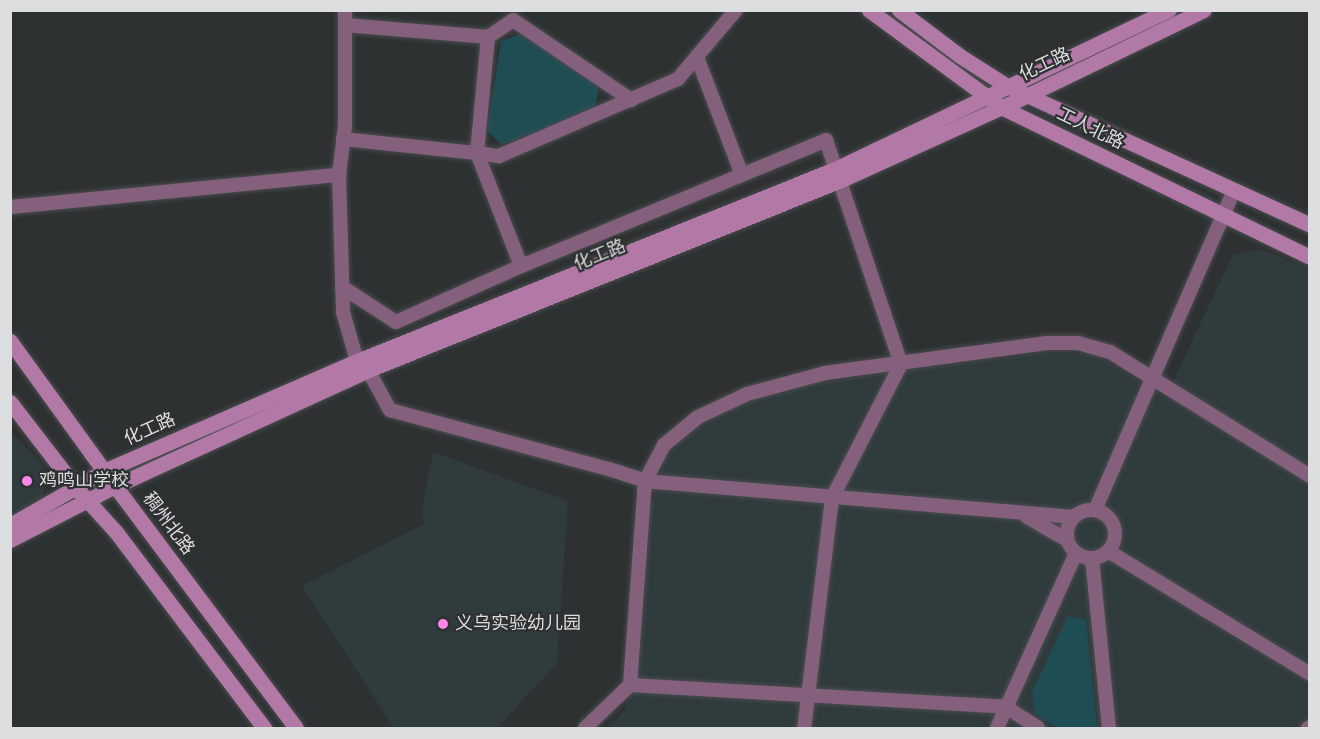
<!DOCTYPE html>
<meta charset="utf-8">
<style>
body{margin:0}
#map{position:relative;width:1320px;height:739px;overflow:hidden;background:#2e3132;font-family:"Sofia Sans Condensed","Noto Sans SC",sans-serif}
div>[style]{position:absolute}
.built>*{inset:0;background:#303b3d}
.green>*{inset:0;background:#1f4d54}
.roads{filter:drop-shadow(0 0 2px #4a4d4e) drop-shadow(0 0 2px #4a4d4e)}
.street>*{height:14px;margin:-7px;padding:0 7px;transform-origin:7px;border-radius:7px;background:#84607c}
.street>.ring{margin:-7px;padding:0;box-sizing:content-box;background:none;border:14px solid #84607c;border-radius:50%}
.secondary>*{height:15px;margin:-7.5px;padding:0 7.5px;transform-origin:7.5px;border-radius:7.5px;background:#b279a6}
.dots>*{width:16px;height:16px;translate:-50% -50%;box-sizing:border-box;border:3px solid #2e3132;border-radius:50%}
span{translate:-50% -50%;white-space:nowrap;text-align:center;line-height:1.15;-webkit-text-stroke:4.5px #2e3132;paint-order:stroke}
.street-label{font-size:18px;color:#dcdedf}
.poi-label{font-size:18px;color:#dcdedf}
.left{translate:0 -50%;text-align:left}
.frame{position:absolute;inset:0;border:12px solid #dcdedf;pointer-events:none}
</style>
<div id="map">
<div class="built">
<i style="clip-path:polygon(1260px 249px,1309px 268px,1309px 728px,606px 728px,624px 711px,638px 667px,648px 514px,665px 458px,702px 421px,734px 405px,803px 384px,1044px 353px,1096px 354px,1165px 398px,1233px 255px)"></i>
<i style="clip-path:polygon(10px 431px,44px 466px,43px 495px,17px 522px,10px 525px)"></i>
<i style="clip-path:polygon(433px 452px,568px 501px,557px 663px,497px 728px,394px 728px,302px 586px,424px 524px,422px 510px)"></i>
</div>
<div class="green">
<i style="clip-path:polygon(524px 33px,599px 86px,595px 110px,502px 145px,487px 131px,501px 41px)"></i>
<i style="clip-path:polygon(1068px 616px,1086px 620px,1097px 728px,1058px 728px,1035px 714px,1032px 692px)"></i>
</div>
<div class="roads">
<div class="street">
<i style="left:345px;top:10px;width:116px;rotate:90deg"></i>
<i style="left:345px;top:126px;width:49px;rotate:97deg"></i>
<i style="left:339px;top:175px;width:137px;rotate:88.3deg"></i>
<i style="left:343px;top:312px;width:51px;rotate:74.1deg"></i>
<i style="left:357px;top:361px;width:14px;rotate:39deg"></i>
<i style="left:368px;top:370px;width:46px;rotate:61.2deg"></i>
<i style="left:390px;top:410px;width:227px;rotate:15.1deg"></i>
<i style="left:609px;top:469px;width:38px;rotate:18deg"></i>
<i style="left:645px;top:481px;width:430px;rotate:4.8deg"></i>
<i style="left:488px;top:37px;width:30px;rotate:-34deg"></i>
<i style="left:513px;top:20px;width:143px;rotate:34.1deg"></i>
<i style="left:697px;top:57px;width:126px;rotate:69.1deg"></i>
<i style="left:343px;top:139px;width:135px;rotate:6deg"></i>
<i style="left:477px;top:153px;width:117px;rotate:-84.6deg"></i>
<i style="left:488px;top:37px;width:143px;rotate:-175.2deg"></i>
<i style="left:10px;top:207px;width:331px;rotate:-5.6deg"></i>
<i style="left:521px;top:266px;width:121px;rotate:-111.3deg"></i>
<i style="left:477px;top:153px;width:22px;rotate:8deg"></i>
<i style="left:499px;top:156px;width:195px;rotate:-23.3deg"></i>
<i style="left:678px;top:79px;width:90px;rotate:-50deg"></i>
<i style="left:342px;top:287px;width:64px;rotate:32.9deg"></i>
<i style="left:396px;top:322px;width:137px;rotate:-24.1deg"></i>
<i style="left:521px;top:266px;width:330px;rotate:-22.4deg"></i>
<i style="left:826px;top:140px;width:236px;rotate:71.5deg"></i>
<i style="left:901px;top:364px;width:151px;rotate:117.2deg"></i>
<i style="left:832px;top:498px;width:232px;rotate:96.9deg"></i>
<i style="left:1095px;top:510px;width:347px;rotate:-66.5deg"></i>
<i class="ring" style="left:1067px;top:510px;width:34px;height:34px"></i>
<i style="left:1027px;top:517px;width:46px;rotate:29.9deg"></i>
<i style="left:1108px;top:551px;width:237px;rotate:31.3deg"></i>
<i style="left:1092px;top:558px;width:171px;rotate:84.3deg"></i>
<i style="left:630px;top:685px;width:205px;rotate:-85.8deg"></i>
<i style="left:645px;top:481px;width:41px;rotate:-62.2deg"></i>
<i style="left:664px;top:445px;width:44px;rotate:-39.5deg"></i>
<i style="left:698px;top:417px;width:54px;rotate:-25.1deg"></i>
<i style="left:747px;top:394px;width:81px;rotate:-15.1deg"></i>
<i style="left:825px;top:373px;width:224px;rotate:-7.7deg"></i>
<i style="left:1047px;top:343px;width:31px"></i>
<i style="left:1078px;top:343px;width:33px;rotate:16deg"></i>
<i style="left:1110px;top:352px;width:235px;rotate:31.8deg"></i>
<i style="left:585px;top:728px;width:62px;rotate:-43.7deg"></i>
<i style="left:630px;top:685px;width:377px;rotate:3.3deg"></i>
<i style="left:1006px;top:707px;width:38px;rotate:33deg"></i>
<i style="left:997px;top:728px;width:192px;rotate:-65.7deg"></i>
<i style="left:1308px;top:728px;width:2px;rotate:-27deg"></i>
</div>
<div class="secondary">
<i style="left:869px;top:10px;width:164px;rotate:36.3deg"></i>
<i style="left:1001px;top:107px;width:343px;rotate:25.9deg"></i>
<i style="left:899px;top:10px;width:76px;rotate:37deg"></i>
<i style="left:960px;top:56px;width:56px;rotate:32.6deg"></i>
<i style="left:1007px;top:86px;width:333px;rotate:24.6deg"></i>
<i style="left:10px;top:341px;width:179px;rotate:54.1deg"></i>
<i style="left:115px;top:486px;width:302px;rotate:53.2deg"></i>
<i style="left:10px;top:402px;width:110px;rotate:52.4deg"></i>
<i style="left:77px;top:489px;width:58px;rotate:47.8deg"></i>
<i style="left:116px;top:532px;width:246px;rotate:52.9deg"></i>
<i style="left:10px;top:525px;width:108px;rotate:-29.9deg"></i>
<i style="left:104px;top:471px;width:276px;rotate:-23.5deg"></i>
<i style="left:357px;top:361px;width:515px;rotate:-21.88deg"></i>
<i style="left:835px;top:169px;width:370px;rotate:-25.5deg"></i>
<i style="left:10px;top:540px;width:118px;rotate:-27.2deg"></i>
<i style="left:115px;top:486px;width:278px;rotate:-24.6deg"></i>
<i style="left:368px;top:370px;width:510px;rotate:-21.88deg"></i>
<i style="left:841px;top:180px;width:205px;rotate:-24.4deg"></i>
<i style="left:1028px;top:95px;width:195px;rotate:-25.8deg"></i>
</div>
</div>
<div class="dots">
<i style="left:27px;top:481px;background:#fb87e6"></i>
<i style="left:443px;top:624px;background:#fb87e6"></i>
</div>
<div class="street-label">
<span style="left:1045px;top:65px;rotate:-25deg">化工路</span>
<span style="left:1090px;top:129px;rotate:26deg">工人北路</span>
<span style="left:600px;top:256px;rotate:-22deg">化工路</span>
<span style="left:150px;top:430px;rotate:-24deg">化工路</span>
<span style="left:168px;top:524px;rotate:53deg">稠州北路</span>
</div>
<div class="poi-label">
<span class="left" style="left:39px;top:481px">鸡鸣山学校</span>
<span class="left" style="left:455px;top:624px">义乌实验幼儿园</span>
</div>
<div class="frame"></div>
</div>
